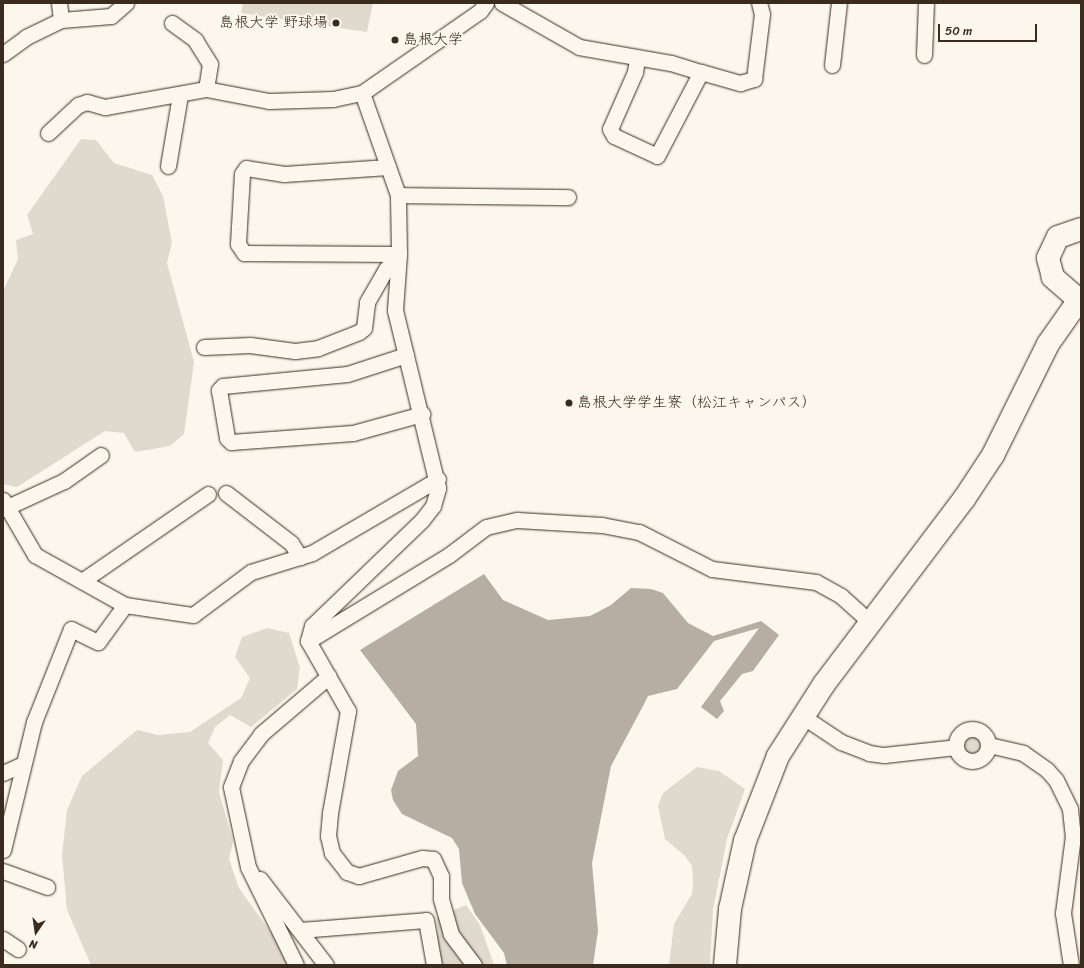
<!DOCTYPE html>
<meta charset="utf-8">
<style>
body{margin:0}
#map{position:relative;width:1084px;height:968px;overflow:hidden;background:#fbf7ec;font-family:Sriracha,"Klee One",sans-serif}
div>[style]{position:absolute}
.green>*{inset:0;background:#dfd9ce}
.round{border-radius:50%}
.water>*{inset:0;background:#b6aea2}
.roads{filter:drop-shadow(0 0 1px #3b2a1e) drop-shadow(0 0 1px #3b2a1e)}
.street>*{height:15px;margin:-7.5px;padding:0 7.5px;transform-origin:7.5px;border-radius:7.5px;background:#fbf7ec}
.street>.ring{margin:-7.5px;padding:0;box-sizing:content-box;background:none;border:15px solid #fbf7ec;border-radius:50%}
.secondary>*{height:22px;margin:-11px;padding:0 11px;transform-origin:11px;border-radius:11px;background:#fbf7ec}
.dots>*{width:11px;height:11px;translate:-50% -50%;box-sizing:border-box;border:2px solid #fbf7ec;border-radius:50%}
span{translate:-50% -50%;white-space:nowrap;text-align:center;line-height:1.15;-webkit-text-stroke:4px #fbf7ec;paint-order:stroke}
.poi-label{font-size:15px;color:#3b2a1e}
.right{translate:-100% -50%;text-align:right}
.left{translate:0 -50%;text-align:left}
.frame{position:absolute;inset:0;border:4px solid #3b2a1e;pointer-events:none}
.north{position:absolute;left:16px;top:912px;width:40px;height:40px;-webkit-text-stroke:3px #fbf7ec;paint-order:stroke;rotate:193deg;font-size:11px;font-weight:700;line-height:16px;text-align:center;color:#3b2a1e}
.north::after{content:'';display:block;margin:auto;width:14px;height:18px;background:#3b2a1e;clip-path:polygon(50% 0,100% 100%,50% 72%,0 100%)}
.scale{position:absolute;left:938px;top:24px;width:99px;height:18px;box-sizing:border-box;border:2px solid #3b2a1e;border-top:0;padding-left:5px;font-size:12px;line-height:14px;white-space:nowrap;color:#3b2a1e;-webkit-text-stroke:3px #fbf7ec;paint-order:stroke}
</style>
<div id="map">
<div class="green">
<i style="clip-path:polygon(243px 3px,373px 3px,367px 32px,241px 13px)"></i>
<i style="clip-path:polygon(81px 139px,96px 140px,114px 163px,152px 175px,163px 196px,172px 243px,167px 263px,194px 362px,184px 434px,170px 446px,135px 452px,124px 433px,105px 431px,17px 487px,3px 484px,3px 291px,18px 259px,16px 240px,33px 234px,27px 215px)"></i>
<i style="clip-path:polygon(267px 628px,289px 633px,300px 668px,297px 689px,251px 727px,230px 715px,215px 727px,208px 743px,223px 760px,219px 792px,233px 841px,229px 859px,239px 888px,284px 951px,287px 965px,91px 965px,67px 910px,62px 855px,67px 810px,82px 776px,137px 730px,158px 735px,190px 732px,241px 698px,250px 678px,235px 657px,242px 637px)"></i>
<i class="round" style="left:963px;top:735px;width:20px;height:20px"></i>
<i style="clip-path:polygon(697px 767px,719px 771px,745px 789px,727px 839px,713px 910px,710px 965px,669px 965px,674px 924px,692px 894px,693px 882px,692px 866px,685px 856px,665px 839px,658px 806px,663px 793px)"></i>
<i style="clip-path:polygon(466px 905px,480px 925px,494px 965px,439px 965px,437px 917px)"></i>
</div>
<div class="water">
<i style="clip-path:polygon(484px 574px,503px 600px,548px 620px,590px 616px,611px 605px,631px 588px,651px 589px,663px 593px,688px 623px,713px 636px,761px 621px,779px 635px,753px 671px,742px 674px,720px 701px,724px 711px,717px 719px,701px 707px,759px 628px,714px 641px,677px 689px,648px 696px,643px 706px,611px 766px,592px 863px,598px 931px,593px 965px,507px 965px,504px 953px,475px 914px,462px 883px,459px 849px,452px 838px,402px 814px,393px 800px,391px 790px,398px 771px,418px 756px,416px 724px,360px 650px)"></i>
</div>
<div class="roads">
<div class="street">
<i style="left:59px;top:3px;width:17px;rotate:83deg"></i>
<i style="left:502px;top:3px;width:89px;rotate:29.7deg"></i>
<i style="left:579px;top:47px;width:93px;rotate:9.9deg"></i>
<i style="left:671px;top:63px;width:31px;rotate:17deg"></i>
<i style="left:172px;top:23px;width:29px;rotate:36deg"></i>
<i style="left:195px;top:40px;width:28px;rotate:58deg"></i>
<i style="left:210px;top:64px;width:25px;rotate:99deg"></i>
<i style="left:3px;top:54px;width:29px;rotate:-36deg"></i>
<i style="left:26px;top:37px;width:39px;rotate:-26deg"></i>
<i style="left:61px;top:20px;width:50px;rotate:-4.6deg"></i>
<i style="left:111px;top:16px;width:20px;rotate:-41deg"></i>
<i style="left:924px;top:55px;width:52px;rotate:-87.8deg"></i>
<i style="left:637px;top:58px;width:14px;rotate:98deg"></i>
<i style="left:635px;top:72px;width:62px;rotate:113.7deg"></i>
<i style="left:610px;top:129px;width:8px;rotate:60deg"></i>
<i style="left:614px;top:136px;width:47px;rotate:24.9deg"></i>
<i style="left:657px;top:156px;width:95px;rotate:-62.4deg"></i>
<i style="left:701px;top:72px;width:41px;rotate:15.8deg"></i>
<i style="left:740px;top:83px;width:15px;rotate:-16deg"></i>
<i style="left:754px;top:79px;width:65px;rotate:-83deg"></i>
<i style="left:762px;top:14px;width:11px;rotate:-105deg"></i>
<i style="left:832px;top:65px;width:62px;rotate:-83.6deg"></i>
<i style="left:48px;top:133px;width:41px;rotate:-43deg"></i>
<i style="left:78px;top:105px;width:9px;rotate:-18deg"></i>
<i style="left:87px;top:102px;width:19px;rotate:16deg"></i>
<i style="left:105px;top:107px;width:103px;rotate:-10.1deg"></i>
<i style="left:206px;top:89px;width:64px;rotate:10.8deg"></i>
<i style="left:269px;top:101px;width:64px;rotate:-1.8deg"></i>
<i style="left:333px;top:99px;width:30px;rotate:-12deg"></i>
<i style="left:168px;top:166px;width:72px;rotate:-80.4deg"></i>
<i style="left:388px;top:167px;width:104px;rotate:176.1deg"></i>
<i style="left:284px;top:174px;width:38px;rotate:-171deg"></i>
<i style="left:246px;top:168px;width:7px;rotate:124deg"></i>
<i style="left:242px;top:174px;width:70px;rotate:93.3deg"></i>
<i style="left:238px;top:244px;width:11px;rotate:56deg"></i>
<i style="left:244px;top:253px;width:155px;rotate:0.4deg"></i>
<i style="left:398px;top:195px;width:170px;rotate:0.7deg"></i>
<i style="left:204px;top:347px;width:46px;rotate:-2.5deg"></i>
<i style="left:250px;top:345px;width:45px;rotate:7.6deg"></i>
<i style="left:295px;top:351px;width:23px;rotate:-7deg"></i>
<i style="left:318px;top:348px;width:44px;rotate:-21.3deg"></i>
<i style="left:359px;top:332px;width:6px;rotate:-39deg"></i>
<i style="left:364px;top:328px;width:26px;rotate:-83deg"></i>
<i style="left:367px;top:302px;width:38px;rotate:-60deg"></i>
<i style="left:386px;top:269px;width:20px;rotate:-49deg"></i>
<i style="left:406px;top:355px;width:62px;rotate:162.1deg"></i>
<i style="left:347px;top:374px;width:125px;rotate:174.5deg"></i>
<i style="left:223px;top:386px;width:6px;rotate:135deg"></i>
<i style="left:219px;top:390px;width:49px;rotate:80.5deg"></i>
<i style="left:227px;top:438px;width:6px;rotate:45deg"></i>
<i style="left:231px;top:442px;width:122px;rotate:-4.2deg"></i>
<i style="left:353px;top:433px;width:72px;rotate:-15.4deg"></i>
<i style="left:226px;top:493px;width:82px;rotate:37.6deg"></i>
<i style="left:291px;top:543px;width:17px;rotate:57deg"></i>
<i style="left:3px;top:500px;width:64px;rotate:59.8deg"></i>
<i style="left:35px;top:555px;width:103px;rotate:29.1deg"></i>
<i style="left:125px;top:605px;width:69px;rotate:8.4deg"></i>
<i style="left:193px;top:615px;width:72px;rotate:-36.6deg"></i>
<i style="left:251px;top:572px;width:64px;rotate:-17.3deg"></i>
<i style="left:312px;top:553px;width:146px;rotate:-30.4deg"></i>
<i style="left:3px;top:509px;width:67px;rotate:-24.7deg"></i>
<i style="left:64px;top:481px;width:45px;rotate:-35.1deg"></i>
<i style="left:82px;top:581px;width:153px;rotate:-34.6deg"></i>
<i style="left:308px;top:641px;width:165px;rotate:-31.4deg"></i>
<i style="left:449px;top:555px;width:46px;rotate:-37.1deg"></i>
<i style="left:486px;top:527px;width:32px;rotate:-13deg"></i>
<i style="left:517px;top:520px;width:85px;rotate:3.4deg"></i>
<i style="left:602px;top:525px;width:38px;rotate:11deg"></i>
<i style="left:639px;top:532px;width:82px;rotate:26.9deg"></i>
<i style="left:712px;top:569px;width:105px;rotate:7.1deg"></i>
<i style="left:816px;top:582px;width:29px;rotate:29deg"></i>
<i style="left:841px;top:596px;width:40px;rotate:42deg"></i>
<i style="left:802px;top:716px;width:47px;rotate:33.7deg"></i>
<i style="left:841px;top:742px;width:30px;rotate:21deg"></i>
<i style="left:869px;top:753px;width:15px;rotate:8deg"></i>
<i style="left:884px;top:755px;width:72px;rotate:-6.3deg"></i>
<i class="ring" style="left:956px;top:729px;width:17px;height:17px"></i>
<i style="left:989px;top:745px;width:35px;rotate:13deg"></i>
<i style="left:1023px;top:753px;width:29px;rotate:35deg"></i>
<i style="left:1047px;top:770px;width:13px;rotate:48deg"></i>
<i style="left:1056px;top:780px;width:32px;rotate:64deg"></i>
<i style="left:1070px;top:809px;width:27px;rotate:84deg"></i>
<i style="left:1073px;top:836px;width:78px;rotate:97.4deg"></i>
<i style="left:1063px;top:913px;width:53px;rotate:81.3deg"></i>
<i style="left:3px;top:773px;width:20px;rotate:-24deg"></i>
<i style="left:3px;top:850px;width:132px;rotate:-76.4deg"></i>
<i style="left:34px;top:722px;width:100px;rotate:-68.3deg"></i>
<i style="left:71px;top:629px;width:30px;rotate:26deg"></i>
<i style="left:98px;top:642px;width:46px;rotate:-53.9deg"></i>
<i style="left:3px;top:871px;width:47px;rotate:20deg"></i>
<i style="left:260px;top:879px;width:108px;rotate:52.5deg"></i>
<i style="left:300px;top:930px;width:126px;rotate:-4.5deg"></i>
<i style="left:426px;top:920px;width:46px;rotate:79.9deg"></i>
<i style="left:3px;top:939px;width:18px;rotate:34deg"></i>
<i style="left:296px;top:965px;width:109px;rotate:-116.1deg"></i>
<i style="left:248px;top:867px;width:82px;rotate:-102deg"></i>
<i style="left:231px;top:787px;width:28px;rotate:-69deg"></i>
<i style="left:241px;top:761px;width:34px;rotate:-53deg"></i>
<i style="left:261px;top:734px;width:89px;rotate:-40.5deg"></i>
<i style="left:474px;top:965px;width:39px;rotate:-127deg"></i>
<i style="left:451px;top:934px;width:37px;rotate:-106deg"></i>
<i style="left:441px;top:898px;width:22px;rotate:-90deg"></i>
<i style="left:441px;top:876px;width:19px;rotate:-115deg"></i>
<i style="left:433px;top:859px;width:11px;rotate:-175deg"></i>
<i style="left:422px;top:858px;width:66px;rotate:164.1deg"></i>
<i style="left:359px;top:876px;width:13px;rotate:-162deg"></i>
<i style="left:347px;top:872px;width:24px;rotate:-128deg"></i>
<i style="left:332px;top:853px;width:17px;rotate:-103deg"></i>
<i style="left:328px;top:836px;width:23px;rotate:-85deg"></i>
<i style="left:330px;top:813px;width:104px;rotate:-80deg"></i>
<i style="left:348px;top:711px;width:81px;rotate:-119.7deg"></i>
<i style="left:308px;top:641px;width:16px;rotate:-75deg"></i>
<i style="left:312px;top:626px;width:153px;rotate:-43.9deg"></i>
<i style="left:422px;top:520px;width:18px;rotate:-52deg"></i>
<i style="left:433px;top:506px;width:19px;rotate:-74deg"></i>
<i style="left:438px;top:488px;width:183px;rotate:-103.6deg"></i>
<i style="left:395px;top:310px;width:56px;rotate:-85.9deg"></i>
<i style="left:399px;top:254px;width:59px;rotate:-91deg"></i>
<i style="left:398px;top:195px;width:108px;rotate:-109.4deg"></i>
<i style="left:362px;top:93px;width:144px;rotate:-34.8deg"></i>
<i style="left:480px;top:11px;width:10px;rotate:-53deg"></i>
</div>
<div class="secondary">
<i style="left:1079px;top:300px;width:35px;rotate:-139deg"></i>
<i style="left:1053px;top:277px;width:20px;rotate:-105deg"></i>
<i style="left:1048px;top:258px;width:23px;rotate:-65deg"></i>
<i style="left:1058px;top:237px;width:24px;rotate:-19deg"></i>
<i style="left:725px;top:965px;width:56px;rotate:-84.9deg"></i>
<i style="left:730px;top:909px;width:70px;rotate:-77.6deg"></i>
<i style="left:745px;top:841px;width:91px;rotate:-68.8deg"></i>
<i style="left:778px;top:756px;width:85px;rotate:-57.4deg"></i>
<i style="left:824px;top:684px;width:232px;rotate:-52.9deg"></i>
<i style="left:964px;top:499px;width:53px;rotate:-56.6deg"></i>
<i style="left:993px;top:455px;width:124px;rotate:-63.6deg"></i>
<i style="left:1048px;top:344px;width:57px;rotate:-54.9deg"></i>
</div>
</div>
<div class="dots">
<i style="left:336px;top:23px;background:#3b2a1e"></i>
<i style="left:395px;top:40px;background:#3b2a1e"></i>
<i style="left:569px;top:403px;background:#3b2a1e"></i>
</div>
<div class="poi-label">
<span class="right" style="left:328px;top:23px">島根大学 野球場</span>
<span class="left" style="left:403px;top:40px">島根大学</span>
<span class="left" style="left:577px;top:403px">島根大学学生寮（松江キャンパス）</span>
</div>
<div class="frame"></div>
<div class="north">N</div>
<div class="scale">50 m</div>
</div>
